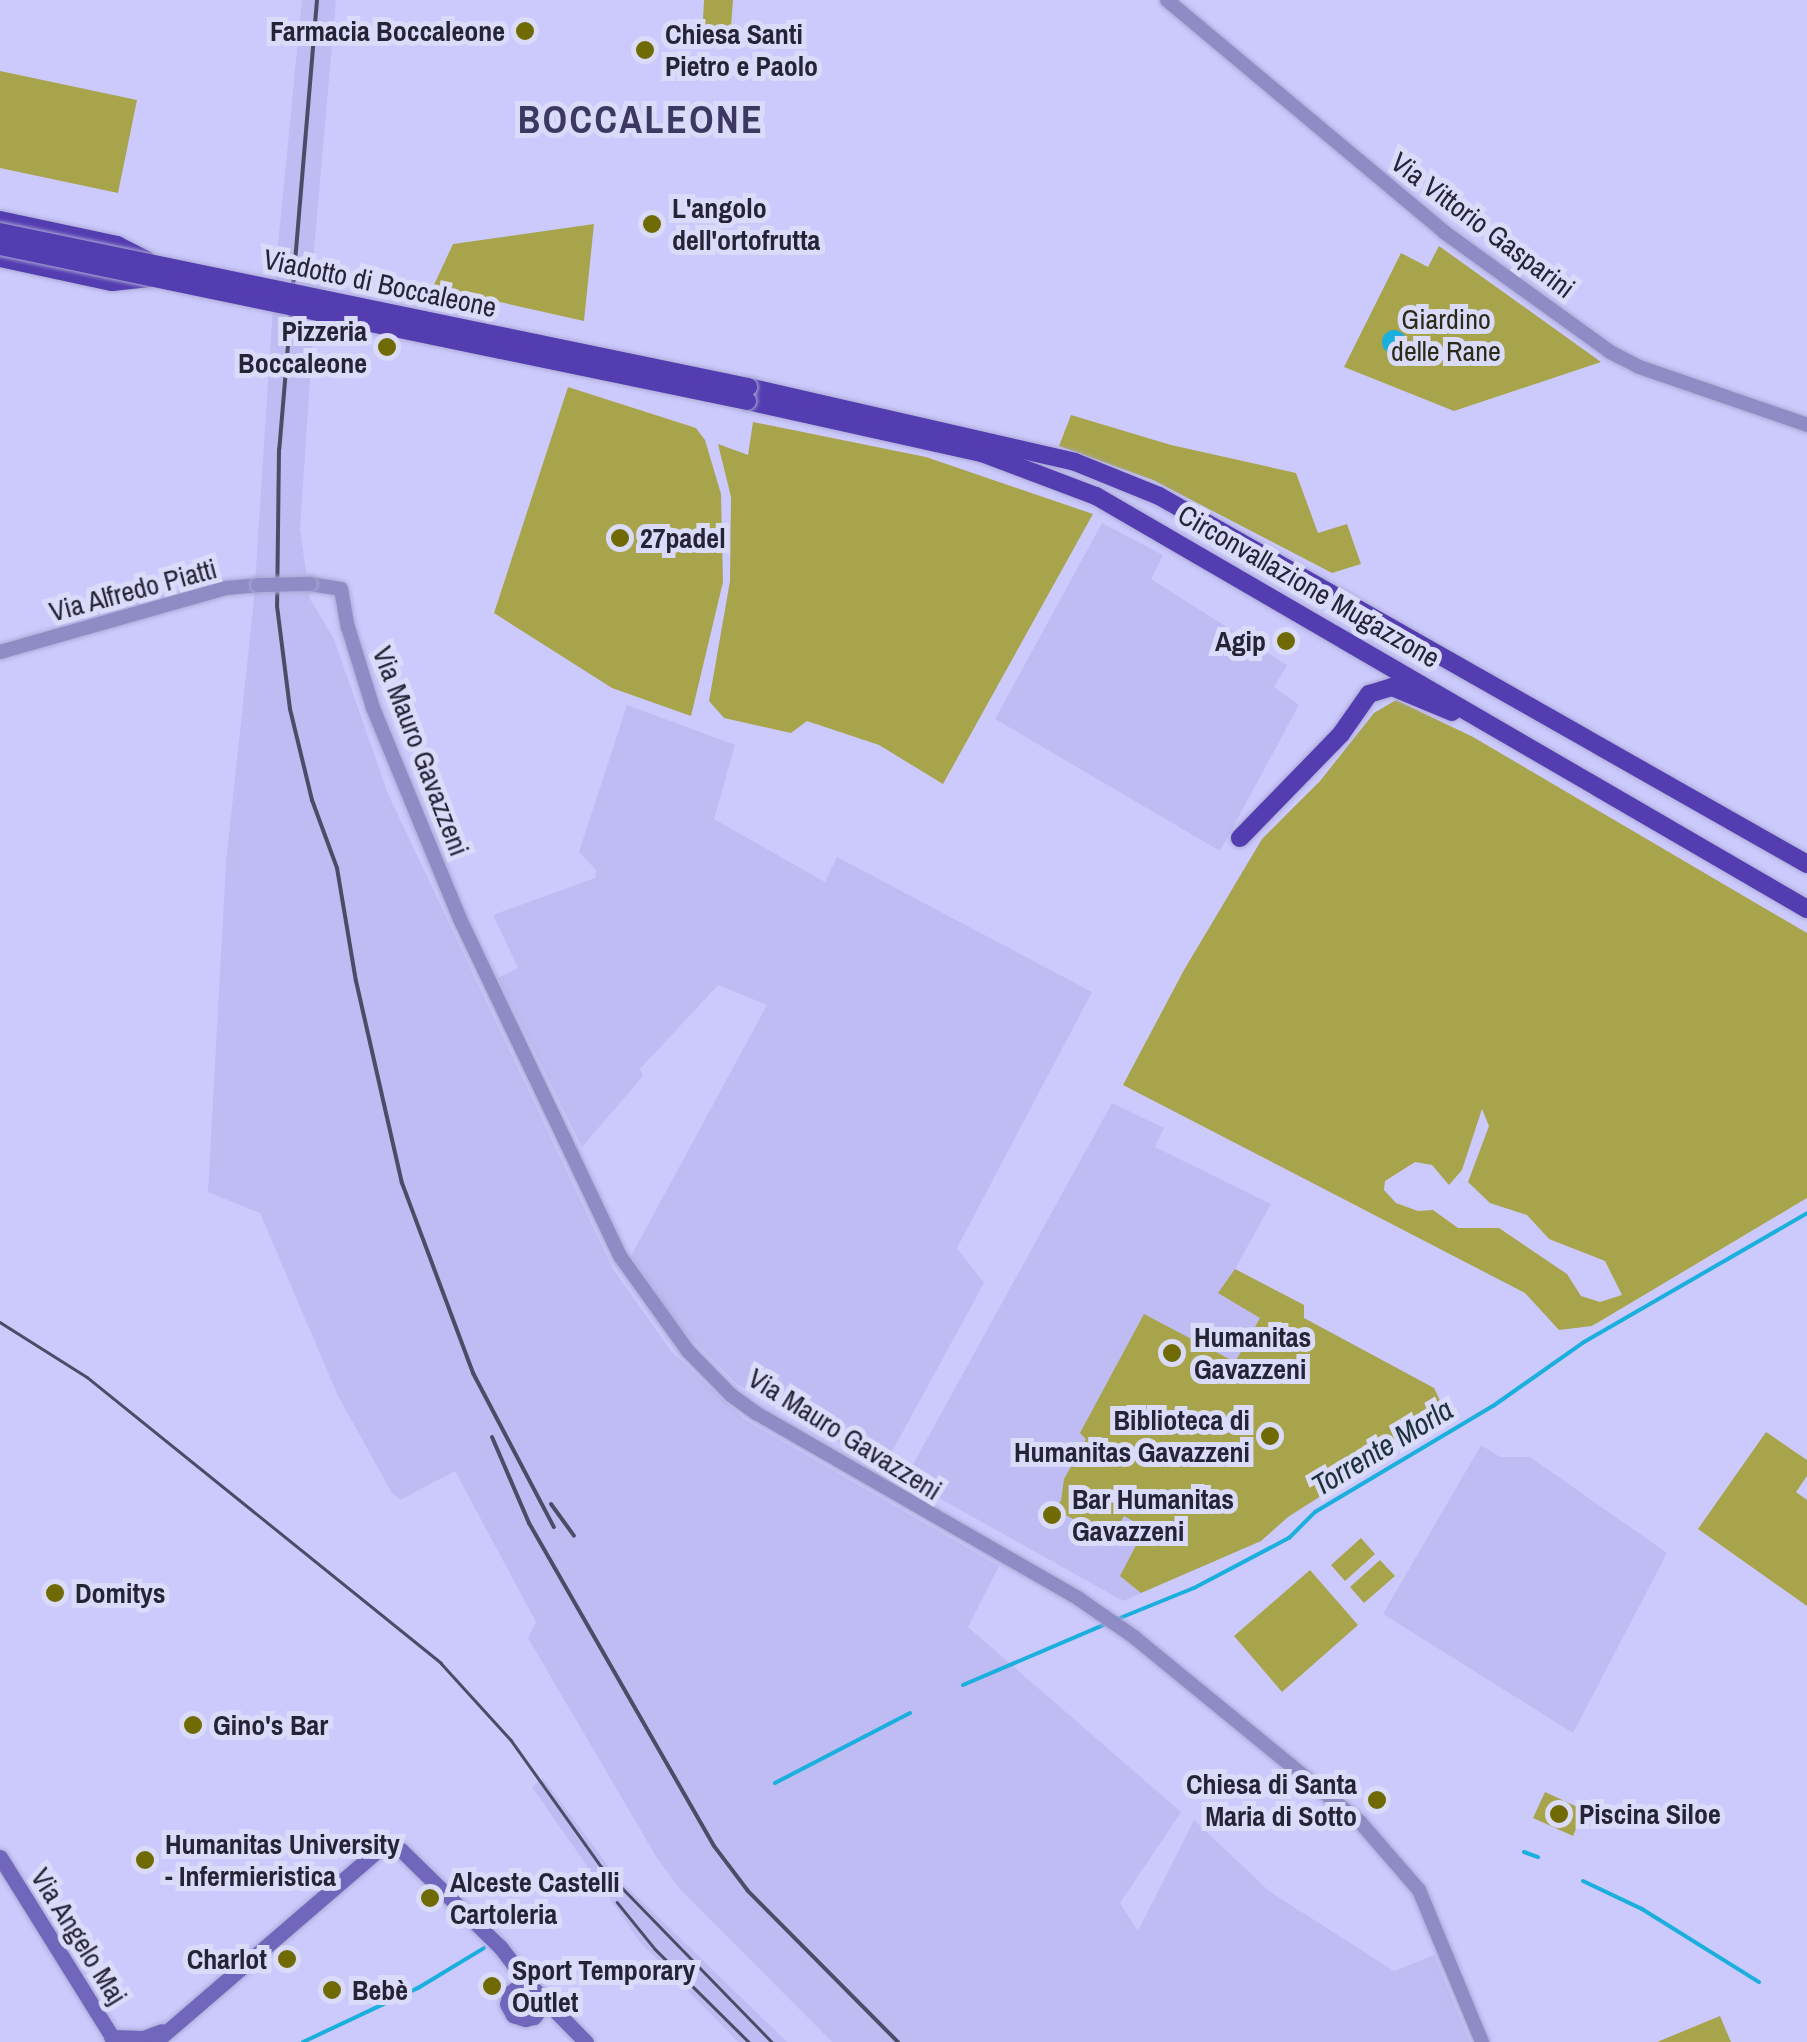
<!DOCTYPE html>
<meta charset="utf-8">
<style>
body{margin:0}
#map{position:relative;width:1807px;height:2042px;overflow:hidden;background:#cccafd;font-family:"Archivo Narrow",sans-serif}
div>[style]{position:absolute}
.built>*{inset:0;background:#bebcf3}
.green>*{inset:0;background:#a8a44c}
.water>*{inset:0;background:#1aafdd}
.round{border-radius:50%}
.stream>*{height:4px;margin:-2px;padding:0 2px;transform-origin:2px;border-radius:2px;background:#1aafdd}
.roads{filter:drop-shadow(0 0 2px #aba9d5) drop-shadow(0 0 2px #aba9d5)}
.tertiary>*{height:14px;margin:-7px;padding:0 7px;transform-origin:7px;border-radius:7px;background:#8e8bc5}
.secondary>*{height:15px;margin:-7.5px;padding:0 7.5px;transform-origin:7.5px;border-radius:7.5px;background:#7067bc}
.trunk>*{height:18px;margin:-9px;padding:0 9px;transform-origin:9px;border-radius:9px;background:#543cb1}
.tram>*{height:2.5px;margin:-1.25px;padding:0 1.25px;transform-origin:1.25px;border-radius:1.25px;background:#4d4b66}
.rail>*{height:4px;margin:-2px;padding:0 2px;transform-origin:2px;border-radius:2px;background:#4d4b66}
.bridges{filter:drop-shadow(0 0 2px #aba9d5) drop-shadow(0 0 2px #aba9d5)}
.tertiary-bridge>*{height:14px;margin:-7px;padding:0 7px;transform-origin:7px;border-radius:7px;background:#8e8bc5}
.trunk-bridge>*{height:18px;margin:-9px;padding:0 9px;transform-origin:9px;border-radius:9px;background:#543cb1}
.dots>*{width:28px;height:28px;translate:-50% -50%;box-sizing:border-box;border:5px solid #dadaf9;border-radius:50%}
span{translate:-50% -50%;white-space:nowrap;text-align:center;line-height:1.15;-webkit-text-stroke:10px #dadaf9;paint-order:stroke}
.poi-label{font-size:28px;color:#252437;font-weight:700}
.right{translate:-100% -50%;text-align:right}
.left{translate:0 -50%;text-align:left}
.street-label{font-size:28px;color:#252437}
.park-label{font-size:28px;color:#2b2a17}
.water-label{font-size:30px;color:#1c313a;font-style:italic}
.district-label{font-size:38px;color:#3c3861;font-weight:700;letter-spacing:2.5px}
</style>
<div id="map">
<div class="built">
<i style="clip-path:polygon(302px 0,336px 0,311px 284px,326px 288px,321px 322px,314px 321px,300px 529px,310px 599px,334px 639px,388px 794px,613px 1269px,671px 1351px,744px 1419px,999px 1566px,968px 1627px,1181px 1812px,1120px 1903px,1138px 1931px,1194px 1820px,1269px 1891px,1394px 1971px,1434px 1955px,1470px 2042px,832px 2042px,679px 1888px,657px 1858px,528px 1638px,536px 1622px,455px 1471px,400px 1500px,392px 1493px,338px 1396px,260px 1213px,208px 1192px,226px 863px,254px 599px,275px 275px)"></i>
<i style="clip-path:polygon(1102px 523px,1163px 555px,1151px 579px,1287px 665px,1274px 687px,1299px 705px,1220px 851px,995px 719px)"></i>
<i style="clip-path:polygon(627px 705px,735px 745px,714px 819px,825px 882px,837px 857px,1092px 992px,957px 1248px,984px 1283px,883px 1468px,737px 1384px,677px 1325px,631px 1256px,767px 1005px,718px 985px,640px 1069px,643px 1076px,582px 1147px,498px 978px,518px 968px,493px 915px,595px 878px,596px 870px,579px 852px)"></i>
<i style="clip-path:polygon(1112px 1103px,1164px 1128px,1155px 1147px,1271px 1204px,1235px 1269px,1304px 1305px,1304px 1318px,1434px 1388px,1447px 1415px,1288px 1517px,1261px 1541px,1123px 1601px,905px 1479px)"></i>
<i style="clip-path:polygon(1481px 1445px,1500px 1457px,1530px 1457px,1667px 1553px,1573px 1733px,1383px 1614px)"></i>
<i style="clip-path:polygon(543px 1778px,615px 1875px,787px 2042px,738px 2042px,640px 1942px,532px 1787px)"></i>
</div>
<div class="green">
<i style="clip-path:polygon(704px 0,733px 0,730px 41px,702px 39px)"></i>
<i style="clip-path:polygon(0 71px,137px 100px,118px 193px,0 168px)"></i>
<i style="clip-path:polygon(594px 224px,584px 321px,433px 287px,453px 244px)"></i>
<i style="clip-path:polygon(1439px 246px,1601px 362px,1454px 411px,1344px 367px,1401px 253px,1428px 267px)"></i>
<i style="clip-path:polygon(568px 387px,696px 428px,705px 440px,721px 494px,723px 582px,691px 716px,612px 688px,494px 613px)"></i>
<i style="clip-path:polygon(1071px 415px,1171px 445px,1296px 473px,1318px 533px,1347px 524px,1361px 564px,1332px 573px,1153px 480px,1059px 446px)"></i>
<i style="clip-path:polygon(753px 422px,926px 457px,1093px 514px,943px 784px,879px 745px,807px 721px,791px 733px,724px 718px,709px 701px,730px 581px,731px 497px,718px 444px,748px 455px)"></i>
<i style="clip-path:polygon(evenodd,1396px 700px,1473px 737px,1807px 933px,1807px 1198px,1592px 1326px,1559px 1330px,1525px 1293px,1123px 1085px,1184px 970px,1262px 839px,1320px 781px,1374px 713px,1396px 700px,1482px 1109px,1489px 1126px,1468px 1182px,1490px 1203px,1527px 1215px,1549px 1239px,1605px 1261px,1622px 1295px,1600px 1302px,1581px 1296px,1567px 1274px,1499px 1228px,1458px 1228px,1433px 1210px,1418px 1211px,1396px 1203px,1384px 1190px,1385px 1181px,1415px 1162px,1432px 1165px,1449px 1185px,1462px 1170px,1482px 1109px)"></i>
<i style="clip-path:polygon(1235px 1269px,1304px 1305px,1304px 1318px,1434px 1388px,1447px 1415px,1288px 1517px,1261px 1541px,1141px 1593px,1120px 1576px,1145px 1528px,1124px 1516px,1111px 1540px,1053px 1508px,1061px 1501px,1064px 1479px,1086px 1439px,1080px 1433px,1144px 1314px,1235px 1362px,1260px 1318px,1218px 1293px)"></i>
<i style="clip-path:polygon(1766px 1432px,1807px 1460px,1807px 1476px,1796px 1492px,1807px 1500px,1807px 1606px,1698px 1529px)"></i>
<i style="clip-path:polygon(1361px 1538px,1375px 1554px,1345px 1581px,1331px 1565px)"></i>
<i style="clip-path:polygon(1380px 1560px,1395px 1576px,1364px 1603px,1350px 1587px)"></i>
<i style="clip-path:polygon(1310px 1570px,1358px 1625px,1282px 1692px,1234px 1636px)"></i>
<i style="clip-path:polygon(1545px 1792px,1584px 1810px,1573px 1836px,1533px 1818px)"></i>
<i style="clip-path:polygon(1720px 2016px,1731px 2042px,1657px 2042px)"></i>
</div>
<div class="water">
<i class="round" style="left:1382px;top:330px;width:24px;height:24px"></i>
</div>
<div class="stream">
<i style="left:1115px;top:1620px;width:85px;rotate:-22.1deg"></i>
<i style="left:1194px;top:1588px;width:107px;rotate:-27.8deg"></i>
<i style="left:1289px;top:1538px;width:37px;rotate:-45deg"></i>
<i style="left:1315px;top:1512px;width:207px;rotate:-30.8deg"></i>
<i style="left:1493px;top:1406px;width:111px;rotate:-35.1deg"></i>
<i style="left:1584px;top:1342px;width:258px;rotate:-30deg"></i>
<i style="left:963px;top:1685px;width:155px;rotate:-23.1deg"></i>
<i style="left:775px;top:1783px;width:152px;rotate:-27.4deg"></i>
<i style="left:1524px;top:1852px;width:15px;rotate:20deg"></i>
<i style="left:1583px;top:1881px;width:65px;rotate:25.4deg"></i>
<i style="left:1642px;top:1909px;width:138px;rotate:32deg"></i>
<i style="left:303px;top:2042px;width:127px;rotate:-25.2deg"></i>
<i style="left:418px;top:1988px;width:77px;rotate:-31.2deg"></i>
</div>
<div class="roads">
<div class="tertiary">
<i style="left:1167px;top:0;width:361px;rotate:39.9deg"></i>
<i style="left:1444px;top:232px;width:207px;rotate:35.8deg"></i>
<i style="left:1612px;top:353px;width:30px;rotate:27deg"></i>
<i style="left:1639px;top:367px;width:178px;rotate:19deg"></i>
<i style="left:310px;top:584px;width:31px;rotate:9deg"></i>
<i style="left:341px;top:589px;width:39px;rotate:80deg"></i>
<i style="left:348px;top:627px;width:85px;rotate:72.8deg"></i>
<i style="left:373px;top:708px;width:228px;rotate:67.6deg"></i>
<i style="left:460px;top:919px;width:373px;rotate:64.6deg"></i>
<i style="left:620px;top:1256px;width:117px;rotate:54.4deg"></i>
<i style="left:688px;top:1351px;width:62px;rotate:45.7deg"></i>
<i style="left:731px;top:1395px;width:31px;rotate:36deg"></i>
<i style="left:756px;top:1413px;width:373px;rotate:29.9deg"></i>
<i style="left:1079px;top:1599px;width:67px;rotate:34.6deg"></i>
<i style="left:1134px;top:1637px;width:292px;rotate:39.3deg"></i>
<i style="left:1360px;top:1822px;width:90px;rotate:49.1deg"></i>
<i style="left:1419px;top:1890px;width:165px;rotate:67.5deg"></i>
<i style="left:0;top:652px;width:235px;rotate:-15.8deg"></i>
<i style="left:226px;top:588px;width:32px;rotate:-5deg"></i>
</div>
<div class="secondary">
<i style="left:0;top:1857px;width:218px;rotate:58.1deg"></i>
<i style="left:530px;top:1985px;width:11px;rotate:175deg"></i>
<i style="left:519px;top:1986px;width:11px;rotate:142deg"></i>
<i style="left:510px;top:1993px;width:11px;rotate:105deg"></i>
<i style="left:507px;top:2004px;width:13px;rotate:61deg"></i>
<i style="left:513px;top:2015px;width:13px;rotate:18deg"></i>
<i style="left:525px;top:2019px;width:9px;rotate:-13deg"></i>
<i style="left:534px;top:2017px;width:11px;rotate:-52deg"></i>
<i style="left:541px;top:2008px;width:12px;rotate:-90deg"></i>
<i style="left:111px;top:2037px;width:32px;rotate:2deg"></i>
<i style="left:143px;top:2038px;width:20px;rotate:-20deg"></i>
<i style="left:155px;top:2042px;width:294px;rotate:-40.7deg"></i>
<i style="left:378px;top:1850px;width:12px;rotate:-24deg"></i>
<i style="left:389px;top:1845px;width:13px;rotate:23deg"></i>
<i style="left:401px;top:1850px;width:140px;rotate:44.4deg"></i>
<i style="left:501px;top:1948px;width:43px;rotate:52.6deg"></i>
<i style="left:527px;top:1982px;width:84px;rotate:45.5deg"></i>
</div>
<div class="trunk">
<i style="left:0;top:220px;width:120px;rotate:12.1deg"></i>
<i style="left:117px;top:245px;width:33px;rotate:27deg"></i>
<i style="left:0;top:258px;width:115px;rotate:12.1deg"></i>
<i style="left:112px;top:282px;width:38px;rotate:-6deg"></i>
<i style="left:748px;top:387px;width:335px;rotate:12.9deg"></i>
<i style="left:1075px;top:462px;width:91px;rotate:22deg"></i>
<i style="left:1159px;top:496px;width:745px;rotate:29.59deg"></i>
<i style="left:747px;top:401px;width:241px;rotate:12.5deg"></i>
<i style="left:982px;top:453px;width:122px;rotate:20.7deg"></i>
<i style="left:1096px;top:496px;width:822px;rotate:30.15deg"></i>
<i style="left:1240px;top:838px;width:145px;rotate:-45.8deg"></i>
<i style="left:1341px;top:734px;width:49px;rotate:-55deg"></i>
<i style="left:1369px;top:694px;width:24px;rotate:-17deg"></i>
<i style="left:1392px;top:687px;width:65px;rotate:22.6deg"></i>
</div>
</div>
<div class="tram">
<i style="left:0;top:1322px;width:103px;rotate:32.3deg"></i>
<i style="left:87px;top:1377px;width:455px;rotate:38.9deg"></i>
<i style="left:441px;top:1663px;width:104px;rotate:47.7deg"></i>
<i style="left:511px;top:1740px;width:155px;rotate:54.5deg"></i>
<i style="left:601px;top:1866px;width:245px;rotate:45.8deg"></i>
<i style="left:617px;top:1902px;width:60px;rotate:51deg"></i>
<i style="left:655px;top:1949px;width:132px;rotate:44.7deg"></i>
</div>
<div class="rail">
<i style="left:317px;top:0;width:451px;rotate:94.8deg"></i>
<i style="left:279px;top:449px;width:157px;rotate:90.7deg"></i>
<i style="left:277px;top:606px;width:104px;rotate:82.8deg"></i>
<i style="left:290px;top:709px;width:94px;rotate:76.4deg"></i>
<i style="left:312px;top:800px;width:72px;rotate:69.8deg"></i>
<i style="left:337px;top:868px;width:115px;rotate:80.5deg"></i>
<i style="left:356px;top:981px;width:207px;rotate:77.2deg"></i>
<i style="left:402px;top:1183px;width:203px;rotate:69.5deg"></i>
<i style="left:473px;top:1373px;width:174px;rotate:62.3deg"></i>
<i style="left:492px;top:1437px;width:94px;rotate:66.7deg"></i>
<i style="left:529px;top:1523px;width:372px;rotate:60.2deg"></i>
<i style="left:714px;top:1846px;width:56px;rotate:52.9deg"></i>
<i style="left:748px;top:1891px;width:213px;rotate:45.2deg"></i>
<i style="left:551px;top:1504px;width:39px;rotate:54deg"></i>
</div>
<div class="bridges">
<div class="tertiary-bridge">
<i style="left:258px;top:585px;width:52px;rotate:-1.1deg"></i>
</div>
<div class="trunk-bridge">
<i style="left:0;top:232px;width:764px;rotate:11.71deg"></i>
<i style="left:0;top:246px;width:763px;rotate:11.72deg"></i>
</div>
</div>
<div class="dots">
<i style="left:525px;top:31px;background:#706a05"></i>
<i style="left:645px;top:50px;background:#706a05"></i>
<i style="left:652px;top:224px;background:#706a05"></i>
<i style="left:387px;top:347px;background:#706a05"></i>
<i style="left:620px;top:538px;background:#706a05"></i>
<i style="left:1286px;top:641px;background:#706a05"></i>
<i style="left:1172px;top:1353px;background:#706a05"></i>
<i style="left:1270px;top:1436px;background:#706a05"></i>
<i style="left:1052px;top:1515px;background:#706a05"></i>
<i style="left:55px;top:1593px;background:#706a05"></i>
<i style="left:193px;top:1725px;background:#706a05"></i>
<i style="left:1377px;top:1800px;background:#706a05"></i>
<i style="left:1559px;top:1814px;background:#706a05"></i>
<i style="left:145px;top:1860px;background:#706a05"></i>
<i style="left:430px;top:1898px;background:#706a05"></i>
<i style="left:287px;top:1959px;background:#706a05"></i>
<i style="left:492px;top:1986px;background:#706a05"></i>
<i style="left:332px;top:1990px;background:#706a05"></i>
</div>
<div class="poi-label">
<span class="right" style="left:505px;top:31px">Farmacia Boccaleone</span>
<span class="left" style="left:665px;top:50px">Chiesa Santi<br>Pietro e Paolo</span>
<span class="left" style="left:672px;top:224px">L'angolo<br>dell'ortofrutta</span>
<span class="right" style="left:367px;top:347px">Pizzeria<br>Boccaleone</span>
<span class="left" style="left:640px;top:538px">27padel</span>
<span class="right" style="left:1266px;top:641px">Agip</span>
<span class="left" style="left:1194px;top:1353px">Humanitas<br>Gavazzeni</span>
<span class="right" style="left:1250px;top:1436px">Biblioteca di<br>Humanitas Gavazzeni</span>
<span class="left" style="left:1072px;top:1515px">Bar Humanitas<br>Gavazzeni</span>
<span class="left" style="left:75px;top:1593px">Domitys</span>
<span class="left" style="left:213px;top:1725px">Gino's Bar</span>
<span class="right" style="left:1357px;top:1800px">Chiesa di Santa<br>Maria di Sotto</span>
<span class="left" style="left:1579px;top:1814px">Piscina Siloe</span>
<span class="left" style="left:165px;top:1860px">Humanitas University<br>- Infermieristica</span>
<span class="left" style="left:450px;top:1898px">Alceste Castelli<br>Cartoleria</span>
<span class="right" style="left:267px;top:1959px">Charlot</span>
<span class="left" style="left:512px;top:1986px">Sport Temporary<br>Outlet</span>
<span class="left" style="left:352px;top:1990px">Bebè</span>
</div>
<div class="street-label">
<span style="left:1483px;top:225px;rotate:37deg">Via Vittorio Gasparini</span>
<span style="left:380px;top:283px;rotate:12deg">Viadotto di Boccaleone</span>
<span style="left:1309px;top:586px;rotate:30deg">Circonvallazione Mugazzone</span>
<span style="left:133px;top:590px;rotate:-15deg">Via Alfredo Piatti</span>
<span style="left:421px;top:751px;rotate:69deg">Via Mauro Gavazzeni</span>
<span style="left:845px;top:1434px;rotate:32deg">Via Mauro Gavazzeni</span>
<span style="left:79px;top:1936px;rotate:58deg">Via Angelo Maj</span>
</div>
<div class="park-label">
<span style="left:1446px;top:335px">Giardino<br>delle Rane</span>
</div>
<div class="water-label">
<span style="left:1382px;top:1447px;rotate:-31deg">Torrente Morla</span>
</div>
<div class="district-label">
<span style="left:641px;top:120px">BOCCALEONE</span>
</div>
</div>
